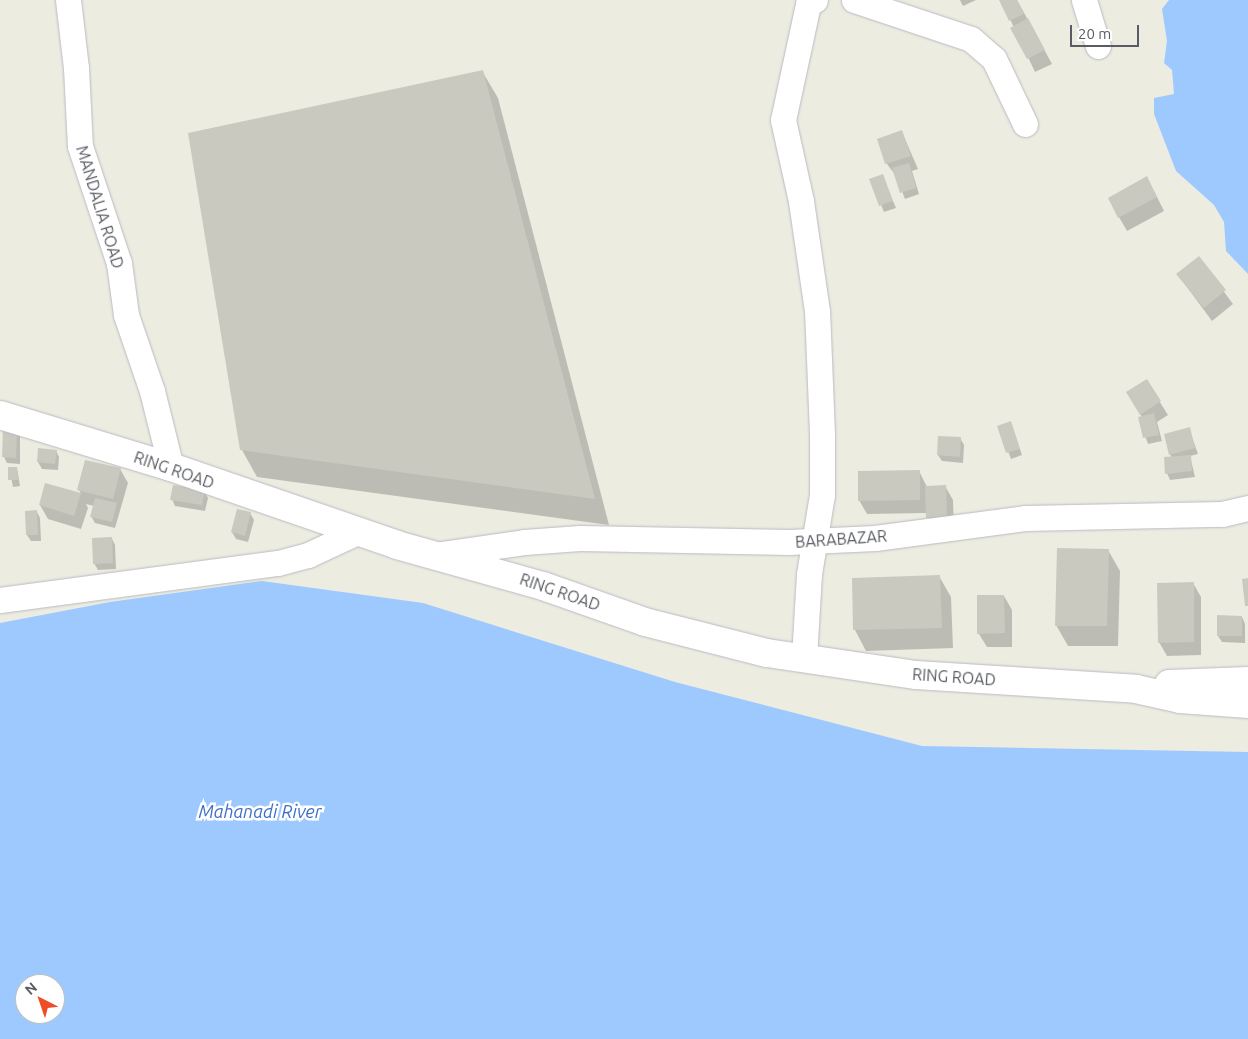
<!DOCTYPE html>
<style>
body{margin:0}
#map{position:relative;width:1248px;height:1039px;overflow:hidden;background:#edece1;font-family:Ubuntu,sans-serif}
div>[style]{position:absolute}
.water>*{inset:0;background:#9ec9ff}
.shadow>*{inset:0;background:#0003}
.building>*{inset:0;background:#cac9c0}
.roads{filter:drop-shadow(0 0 1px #b9bac0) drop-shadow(0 0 1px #b9bac0)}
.minor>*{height:25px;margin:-12.5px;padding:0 12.5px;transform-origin:12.5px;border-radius:12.5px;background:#fff}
.tertiary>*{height:28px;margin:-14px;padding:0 14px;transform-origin:14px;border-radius:14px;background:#fff}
span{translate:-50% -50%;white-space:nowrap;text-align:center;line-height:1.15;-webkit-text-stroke:5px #fff;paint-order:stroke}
.street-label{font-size:16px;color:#595c62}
.water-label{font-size:18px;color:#3e70c5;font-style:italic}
.north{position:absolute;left:15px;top:974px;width:50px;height:50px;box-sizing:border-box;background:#fff;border:1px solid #bdbec0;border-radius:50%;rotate:319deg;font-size:14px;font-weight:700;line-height:20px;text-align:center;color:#595c62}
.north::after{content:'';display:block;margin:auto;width:18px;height:22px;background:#ed4e26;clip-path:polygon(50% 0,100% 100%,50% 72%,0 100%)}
.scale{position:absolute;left:1070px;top:25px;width:69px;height:22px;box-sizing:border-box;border:2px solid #595c62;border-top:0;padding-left:6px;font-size:15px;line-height:18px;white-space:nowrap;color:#595c62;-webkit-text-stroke:4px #fff;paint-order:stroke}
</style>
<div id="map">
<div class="water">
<i style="clip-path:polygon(1169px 0,1248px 0,1248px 274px,1226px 251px,1224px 222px,1214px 205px,1176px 171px,1154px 114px,1154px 98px,1174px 94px,1172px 70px,1164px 63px,1167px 41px,1162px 9px)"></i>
<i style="clip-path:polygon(evenodd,262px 581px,423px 603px,675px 682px,922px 746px,1248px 752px,1248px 1039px,0 1039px,0 623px,110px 602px,262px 581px,25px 984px,55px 984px,55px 1014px,25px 1014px,25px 984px)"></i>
</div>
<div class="shadow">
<i style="clip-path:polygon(960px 0,976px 0,963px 6px)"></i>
<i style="clip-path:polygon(1001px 0,1017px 0,1052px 64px,1035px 72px)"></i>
<i style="clip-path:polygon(482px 71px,498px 98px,609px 525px,257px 477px,242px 450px)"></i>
<i style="clip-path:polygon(902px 132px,918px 169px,912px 171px,919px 194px,905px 199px,896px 176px,887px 164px,879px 139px)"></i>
<i style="clip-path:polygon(882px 175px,896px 208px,884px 212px,871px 180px)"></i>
<i style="clip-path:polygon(1154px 191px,1164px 211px,1127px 231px,1119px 217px)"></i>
<i style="clip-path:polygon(1199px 258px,1233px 304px,1212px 321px,1178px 275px)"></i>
<i style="clip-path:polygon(1146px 380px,1168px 415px,1157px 422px,1162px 441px,1148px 444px,1139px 418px,1142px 417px,1127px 392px)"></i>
<i style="clip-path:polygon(1011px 423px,1022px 455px,1011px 459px,999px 427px)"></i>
<i style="clip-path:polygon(1189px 429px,1198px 454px,1190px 456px,1195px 477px,1170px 480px,1167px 473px,1172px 458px,1170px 454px)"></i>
<i style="clip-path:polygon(17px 430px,20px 437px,20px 464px,7px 463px,4px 457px)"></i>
<i style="clip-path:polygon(960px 438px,964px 445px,963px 463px,942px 461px,938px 455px)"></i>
<i style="clip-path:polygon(56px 451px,59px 457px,58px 470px,42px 469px,38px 462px)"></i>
<i style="clip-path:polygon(9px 468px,17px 468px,20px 486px,13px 487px)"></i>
<i style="clip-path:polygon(120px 469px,128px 483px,115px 528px,95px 523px,91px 516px,94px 506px,86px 504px,88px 508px,81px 529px,48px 519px,40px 505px,45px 484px,81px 494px,79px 490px)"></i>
<i style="clip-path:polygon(919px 471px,927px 487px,945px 486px,953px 500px,954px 530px,935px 531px,927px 513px,867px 514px,859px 500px)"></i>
<i style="clip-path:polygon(204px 491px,208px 498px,205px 511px,175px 506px,172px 499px)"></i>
<i style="clip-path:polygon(37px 512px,40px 518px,41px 541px,31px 541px,27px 535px)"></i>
<i style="clip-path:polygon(250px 513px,254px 520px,248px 542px,236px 539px,232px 532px)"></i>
<i style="clip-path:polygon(112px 539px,115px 545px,116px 569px,98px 570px,94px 563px)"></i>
<i style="clip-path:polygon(1108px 550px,1120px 571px,1118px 646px,1068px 646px,1056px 625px)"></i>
<i style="clip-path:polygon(939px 576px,951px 597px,953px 648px,866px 651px,855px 630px,853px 579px)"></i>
<i style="clip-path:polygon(1193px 583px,1201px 597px,1201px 655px,1167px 656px,1159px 642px)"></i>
<i style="clip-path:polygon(1004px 596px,1012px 610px,1012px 647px,987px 647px,979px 634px)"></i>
<i style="clip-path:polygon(1242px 617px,1245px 624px,1245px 643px,1222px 642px,1218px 636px)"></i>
</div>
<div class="building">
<i style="clip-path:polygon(999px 0,1017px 0,1024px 14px,1009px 21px)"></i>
<i style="clip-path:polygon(1028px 18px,1045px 50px,1027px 59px,1010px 28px)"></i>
<i style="clip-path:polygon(483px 70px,595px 499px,240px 450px,188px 133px)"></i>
<i style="clip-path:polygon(902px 130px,911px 156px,885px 164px,877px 139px)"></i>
<i style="clip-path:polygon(909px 163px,916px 188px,900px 193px,892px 168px)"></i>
<i style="clip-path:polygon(883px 174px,893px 201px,879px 206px,869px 179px)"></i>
<i style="clip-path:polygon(1147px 176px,1157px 197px,1118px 218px,1108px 198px)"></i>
<i style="clip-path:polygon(1199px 256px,1226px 290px,1204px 308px,1176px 274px)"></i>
<i style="clip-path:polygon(1147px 379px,1161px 401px,1140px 415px,1126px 392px)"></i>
<i style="clip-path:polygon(1154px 413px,1159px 435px,1143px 438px,1138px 417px)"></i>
<i style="clip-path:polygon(1011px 421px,1020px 449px,1006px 453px,997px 426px)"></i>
<i style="clip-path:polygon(1190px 427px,1195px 448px,1169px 455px,1164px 434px)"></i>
<i style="clip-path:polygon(3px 428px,17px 429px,16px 458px,2px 457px)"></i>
<i style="clip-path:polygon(938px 436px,961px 437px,960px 457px,937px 455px)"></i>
<i style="clip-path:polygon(38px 448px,57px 450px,55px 464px,37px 462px)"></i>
<i style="clip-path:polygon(1191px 455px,1192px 471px,1165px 474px,1164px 457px)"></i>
<i style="clip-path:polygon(85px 460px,121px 468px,113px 499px,77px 490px)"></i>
<i style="clip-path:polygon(8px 467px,17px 467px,18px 480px,8px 480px)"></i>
<i style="clip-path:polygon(920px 470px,920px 500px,858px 501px,858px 471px)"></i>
<i style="clip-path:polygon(45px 483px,81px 493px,74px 516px,39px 505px)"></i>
<i style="clip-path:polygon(173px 485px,205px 490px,202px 505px,170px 500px)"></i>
<i style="clip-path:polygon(946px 485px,947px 517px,926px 518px,925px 486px)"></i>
<i style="clip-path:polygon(95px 498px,117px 503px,112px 522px,90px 517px)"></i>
<i style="clip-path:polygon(237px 509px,251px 512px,245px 536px,231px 532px)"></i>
<i style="clip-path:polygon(37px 510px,38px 535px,26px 535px,25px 511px)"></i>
<i style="clip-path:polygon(112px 537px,113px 563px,93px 564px,92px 538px)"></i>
<i style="clip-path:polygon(1057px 548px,1109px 549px,1107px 626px,1055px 626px)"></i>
<i style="clip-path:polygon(940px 575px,942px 628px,853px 630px,852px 578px)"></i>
<i style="clip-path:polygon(1248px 578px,1248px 606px,1245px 606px,1242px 579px)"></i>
<i style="clip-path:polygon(1194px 582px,1194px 642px,1158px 643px,1157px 583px)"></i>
<i style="clip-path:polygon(977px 595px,1004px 595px,1005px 633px,977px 634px)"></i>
<i style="clip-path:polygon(1217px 615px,1242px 616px,1242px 636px,1217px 636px)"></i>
</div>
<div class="roads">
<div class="minor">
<i style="left:68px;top:0;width:68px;rotate:83.3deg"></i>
<i style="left:76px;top:68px;width:78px;rotate:87.1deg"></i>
<i style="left:80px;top:146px;width:123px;rotate:71.6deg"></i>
<i style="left:119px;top:263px;width:52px;rotate:82.3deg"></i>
<i style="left:126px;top:315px;width:80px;rotate:71.1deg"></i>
<i style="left:152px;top:391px;width:78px;rotate:76deg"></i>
<i style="left:854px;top:0;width:123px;rotate:18.4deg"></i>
<i style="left:971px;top:39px;width:30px;rotate:41deg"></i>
<i style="left:994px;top:59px;width:72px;rotate:64.5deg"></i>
<i style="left:1084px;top:0;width:48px;rotate:73.1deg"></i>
<i style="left:434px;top:555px;width:91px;rotate:-8.2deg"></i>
<i style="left:524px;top:542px;width:56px;rotate:-4.1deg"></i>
<i style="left:580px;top:538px;width:209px;rotate:1.1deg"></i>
<i style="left:789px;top:542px;width:86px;rotate:-2.7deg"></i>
<i style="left:875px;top:538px;width:151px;rotate:-7.6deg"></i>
<i style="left:1025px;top:518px;width:197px;rotate:-1.2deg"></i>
<i style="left:1222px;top:514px;width:27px;rotate:-13deg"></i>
<i style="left:0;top:600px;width:280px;rotate:-7.6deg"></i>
<i style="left:278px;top:563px;width:31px;rotate:-15deg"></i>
<i style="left:308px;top:555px;width:54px;rotate:-25.1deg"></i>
<i style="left:804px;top:658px;width:84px;rotate:-86.6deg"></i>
<i style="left:809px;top:574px;width:80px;rotate:-80.7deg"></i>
<i style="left:822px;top:495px;width:61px;rotate:-90deg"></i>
<i style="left:822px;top:434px;width:123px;rotate:-92.3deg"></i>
<i style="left:817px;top:311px;width:111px;rotate:-98.3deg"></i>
<i style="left:801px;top:201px;width:83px;rotate:-102.5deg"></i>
<i style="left:783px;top:120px;width:119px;rotate:-77.8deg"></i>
<i style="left:808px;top:4px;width:8px;rotate:-30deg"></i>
</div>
<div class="tertiary">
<i style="left:0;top:415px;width:179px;rotate:16.9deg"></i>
<i style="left:171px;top:467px;width:239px;rotate:19deg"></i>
<i style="left:397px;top:545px;width:152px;rotate:15.7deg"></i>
<i style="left:543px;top:586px;width:108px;rotate:19.4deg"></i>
<i style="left:645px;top:622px;width:126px;rotate:14.3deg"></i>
<i style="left:767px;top:653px;width:151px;rotate:8.4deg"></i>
<i style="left:916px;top:675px;width:220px;rotate:3.6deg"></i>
<i style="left:1136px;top:689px;width:45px;rotate:12.8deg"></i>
<i style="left:1180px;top:699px;width:68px;rotate:4.2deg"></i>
<i style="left:1169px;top:684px;width:79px;rotate:-2.2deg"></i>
</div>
</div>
<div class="street-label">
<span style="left:100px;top:207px;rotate:73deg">MANDALIA ROAD</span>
<span style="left:174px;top:470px;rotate:19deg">RING ROAD</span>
<span style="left:841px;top:539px;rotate:-4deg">BARABAZAR</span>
<span style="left:560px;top:592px;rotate:19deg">RING ROAD</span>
<span style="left:954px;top:677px;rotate:4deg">RING ROAD</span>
</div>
<div class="water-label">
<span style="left:260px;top:811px">Mahanadi River</span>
</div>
<div class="north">N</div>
<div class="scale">20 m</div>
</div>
